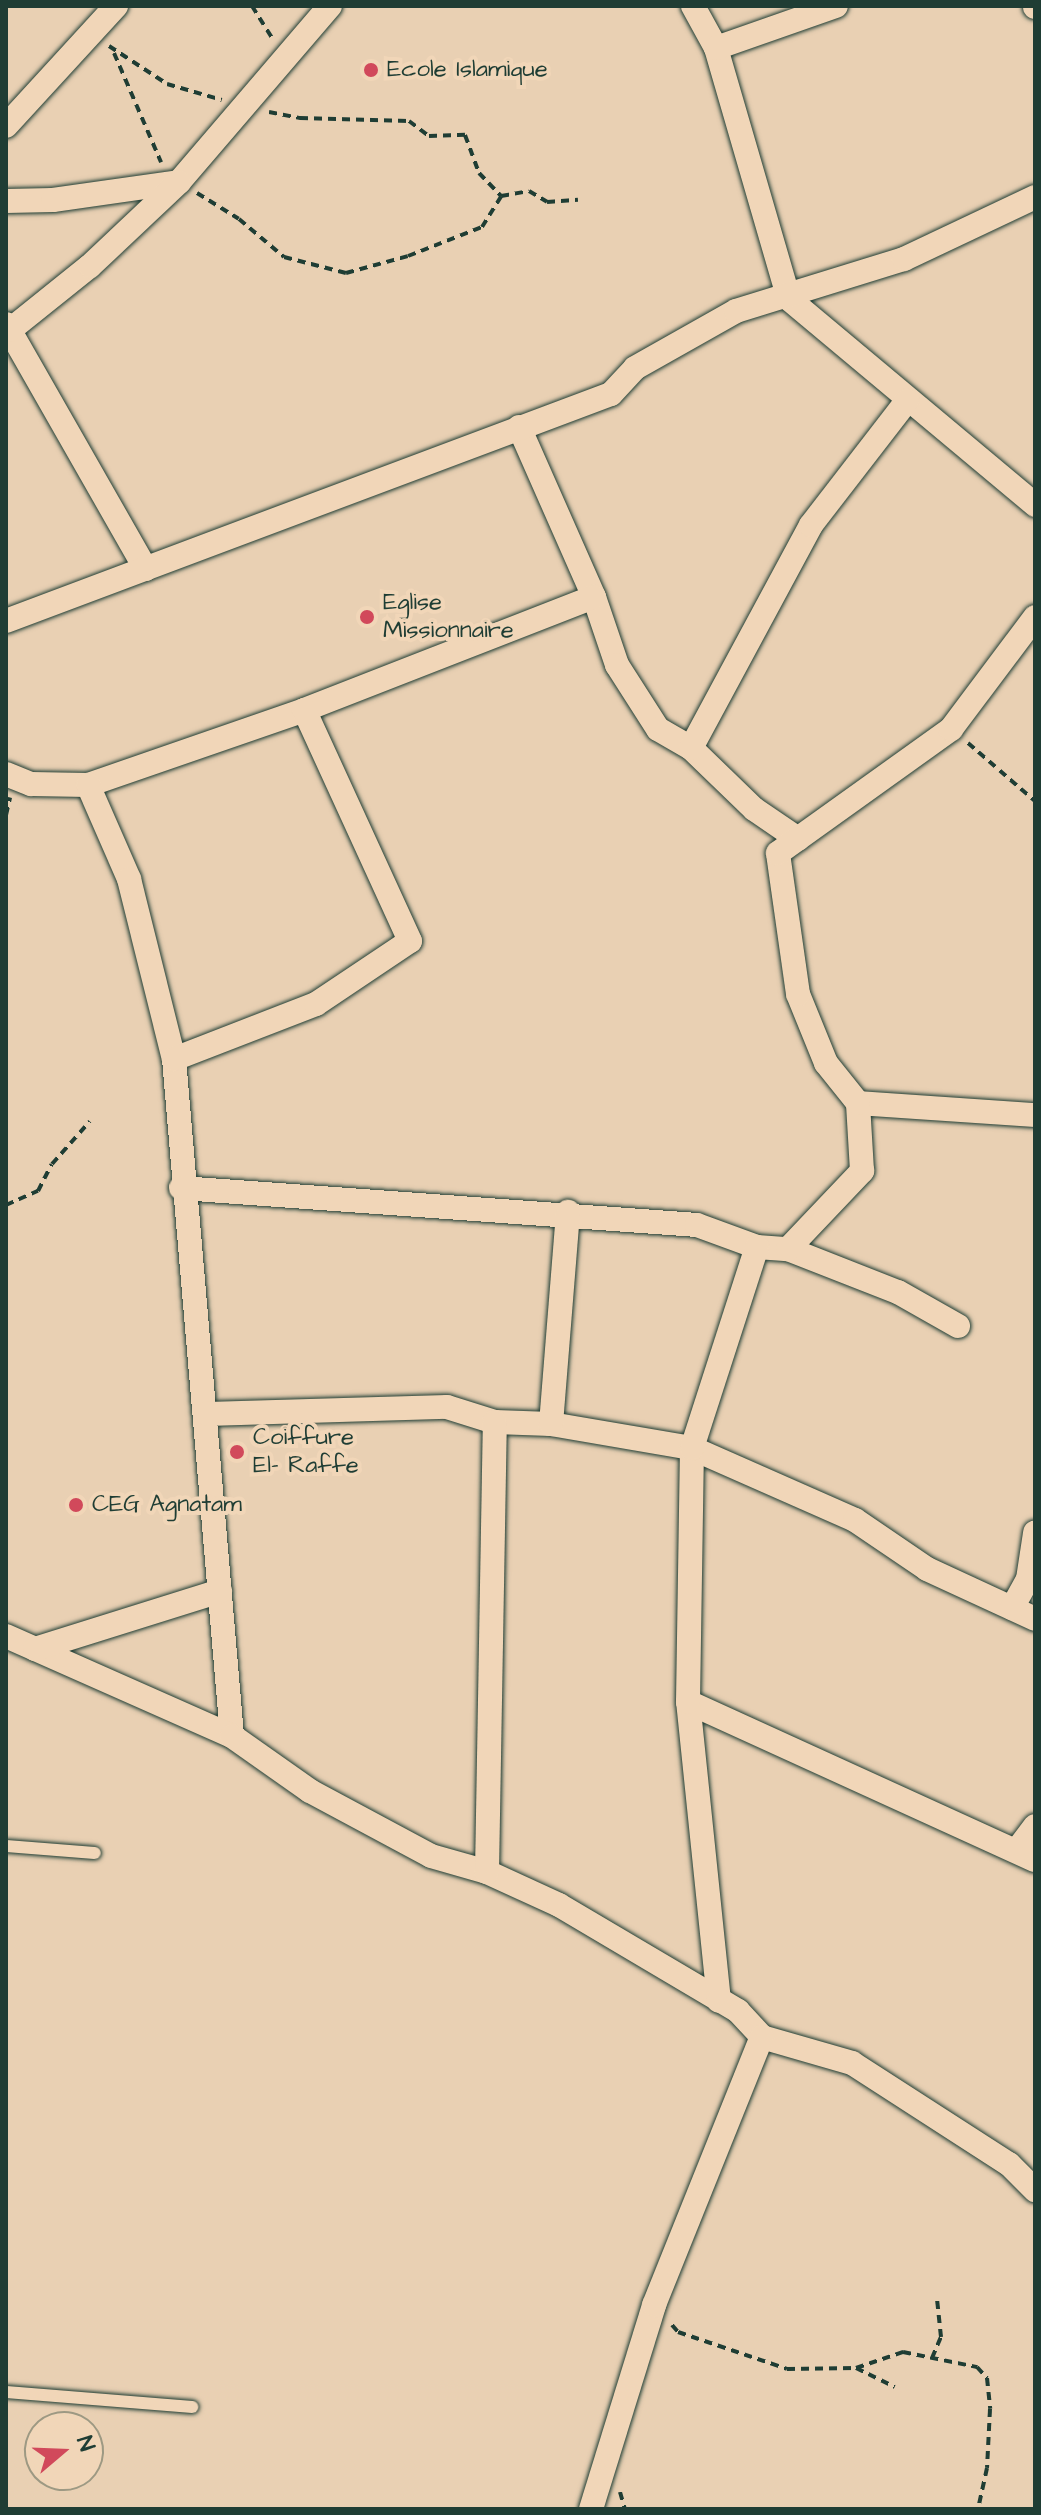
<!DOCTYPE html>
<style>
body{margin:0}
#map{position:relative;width:1041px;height:2515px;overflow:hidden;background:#e9d0b3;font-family:"Architects Daughter",sans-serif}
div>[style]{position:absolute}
.path>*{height:4px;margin-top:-2px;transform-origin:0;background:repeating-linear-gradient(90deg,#1f3d34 0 8px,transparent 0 14px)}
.roads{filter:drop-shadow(0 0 2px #1f3d34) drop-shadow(0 0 2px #1f3d34)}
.service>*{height:12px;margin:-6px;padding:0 6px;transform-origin:6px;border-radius:6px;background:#f1d6b8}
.minor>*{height:24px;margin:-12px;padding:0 12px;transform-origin:12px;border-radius:12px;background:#f1d6b8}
.dots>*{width:22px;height:22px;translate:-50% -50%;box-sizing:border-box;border:4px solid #f1d6b8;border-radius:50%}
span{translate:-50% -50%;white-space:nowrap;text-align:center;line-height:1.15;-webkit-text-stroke:8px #f1d6b8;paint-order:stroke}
.poi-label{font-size:24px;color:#1f3d34}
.left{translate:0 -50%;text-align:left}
.frame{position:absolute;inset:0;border:8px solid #1f3d34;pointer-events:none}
.north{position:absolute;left:24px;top:2411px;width:80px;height:80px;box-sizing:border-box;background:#f1d6b8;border:2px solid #9d9983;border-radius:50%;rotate:71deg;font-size:22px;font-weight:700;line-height:32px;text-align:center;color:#1f3d34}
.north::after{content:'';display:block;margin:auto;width:28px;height:36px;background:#d1495b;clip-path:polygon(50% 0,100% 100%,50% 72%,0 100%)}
</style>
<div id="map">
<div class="path">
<i style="left:252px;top:6px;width:41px;rotate:57.8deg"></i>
<i style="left:109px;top:46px;width:69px;rotate:33.2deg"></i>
<i style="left:167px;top:84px;width:57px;rotate:16.2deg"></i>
<i style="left:114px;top:53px;width:119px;rotate:66.7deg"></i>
<i style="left:269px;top:112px;width:32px;rotate:11deg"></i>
<i style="left:300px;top:118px;width:109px;rotate:1.6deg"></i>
<i style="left:409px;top:121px;width:25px;rotate:37deg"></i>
<i style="left:429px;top:136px;width:36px;rotate:-2deg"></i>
<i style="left:465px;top:135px;width:40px;rotate:69.8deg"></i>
<i style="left:479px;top:173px;width:32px;rotate:46deg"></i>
<i style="left:197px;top:193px;width:49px;rotate:31.8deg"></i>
<i style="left:239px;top:219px;width:59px;rotate:40.2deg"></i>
<i style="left:284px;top:257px;width:64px;rotate:14.5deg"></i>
<i style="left:346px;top:273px;width:64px;rotate:-15.3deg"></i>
<i style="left:408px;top:256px;width:79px;rotate:-21.4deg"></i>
<i style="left:482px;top:227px;width:36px;rotate:-58deg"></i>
<i style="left:501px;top:196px;width:28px;rotate:-10deg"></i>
<i style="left:529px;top:191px;width:21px;rotate:31deg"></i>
<i style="left:547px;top:202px;width:31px;rotate:-4deg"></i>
<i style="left:968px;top:743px;width:89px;rotate:40.9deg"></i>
<i style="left:6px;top:815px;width:18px;rotate:-77deg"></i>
<i style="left:6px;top:1205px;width:35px;rotate:-24deg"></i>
<i style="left:38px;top:1191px;width:30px;rotate:-63deg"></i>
<i style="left:52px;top:1164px;width:57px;rotate:-48.5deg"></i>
<i style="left:672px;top:2325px;width:9px;rotate:49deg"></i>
<i style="left:678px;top:2332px;width:115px;rotate:18.7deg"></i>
<i style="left:787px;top:2369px;width:69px;rotate:-0.8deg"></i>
<i style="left:856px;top:2368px;width:50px;rotate:-18.8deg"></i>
<i style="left:903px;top:2352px;width:76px;rotate:11.5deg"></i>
<i style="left:977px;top:2367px;width:15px;rotate:48deg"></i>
<i style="left:987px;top:2378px;width:31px;rotate:84deg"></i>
<i style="left:990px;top:2409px;width:59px;rotate:92.9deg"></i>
<i style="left:987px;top:2468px;width:42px;rotate:102.4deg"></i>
<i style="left:932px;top:2358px;width:23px;rotate:-67deg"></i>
<i style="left:941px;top:2337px;width:39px;rotate:-96deg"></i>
<i style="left:856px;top:2368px;width:43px;rotate:26deg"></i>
<i style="left:620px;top:2492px;width:18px;rotate:74deg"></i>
</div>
<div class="roads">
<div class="service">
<i style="left:6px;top:1846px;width:89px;rotate:4.5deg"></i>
<i style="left:6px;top:2392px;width:187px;rotate:4.6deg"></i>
</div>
<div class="minor">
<i style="left:693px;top:6px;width:48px;rotate:61.3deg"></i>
<i style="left:716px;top:48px;width:261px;rotate:73.8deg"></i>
<i style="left:789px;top:299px;width:321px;rotate:39.9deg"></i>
<i style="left:1035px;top:6px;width:1px;rotate:90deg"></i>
<i style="left:716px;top:48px;width:127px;rotate:-19.3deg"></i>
<i style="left:6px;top:126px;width:163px;rotate:-47.5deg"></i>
<i style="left:6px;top:201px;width:47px;rotate:-1.2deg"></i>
<i style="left:53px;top:200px;width:127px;rotate:-8.1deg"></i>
<i style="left:179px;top:182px;width:232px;rotate:-49.4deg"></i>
<i style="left:6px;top:324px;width:282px;rotate:60.3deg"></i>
<i style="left:10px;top:330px;width:102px;rotate:-38.7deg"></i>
<i style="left:90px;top:266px;width:122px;rotate:-43.3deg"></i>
<i style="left:519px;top:427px;width:186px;rotate:66.2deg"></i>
<i style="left:594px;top:597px;width:72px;rotate:71.3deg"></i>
<i style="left:617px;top:665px;width:76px;rotate:57.4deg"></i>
<i style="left:658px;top:729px;width:38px;rotate:30deg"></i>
<i style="left:6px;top:621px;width:646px;rotate:-20.57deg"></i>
<i style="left:611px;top:394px;width:35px;rotate:-47deg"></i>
<i style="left:635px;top:368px;width:116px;rotate:-29.4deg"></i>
<i style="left:736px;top:311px;width:176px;rotate:-17.2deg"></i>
<i style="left:904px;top:259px;width:145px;rotate:-25.3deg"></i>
<i style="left:6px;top:774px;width:27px;rotate:22deg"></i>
<i style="left:31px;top:784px;width:57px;rotate:1deg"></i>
<i style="left:88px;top:785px;width:229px;rotate:-19.1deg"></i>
<i style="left:304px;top:710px;width:311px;rotate:-21.3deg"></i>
<i style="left:88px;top:785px;width:103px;rotate:66.4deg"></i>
<i style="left:129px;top:879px;width:186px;rotate:76deg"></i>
<i style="left:174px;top:1059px;width:679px;rotate:85.1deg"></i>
<i style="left:798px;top:839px;width:53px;rotate:-145.7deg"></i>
<i style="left:754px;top:809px;width:88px;rotate:-135.9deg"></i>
<i style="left:691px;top:748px;width:253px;rotate:-61.7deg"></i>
<i style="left:811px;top:525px;width:157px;rotate:-52.3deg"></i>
<i style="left:174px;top:1059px;width:152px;rotate:-21.2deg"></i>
<i style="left:316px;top:1004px;width:113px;rotate:-33.8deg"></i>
<i style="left:410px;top:941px;width:254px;rotate:-114.6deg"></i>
<i style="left:858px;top:1103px;width:177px;rotate:3.9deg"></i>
<i style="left:181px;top:1188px;width:517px;rotate:4.1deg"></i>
<i style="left:697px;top:1225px;width:64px;rotate:20.1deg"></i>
<i style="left:757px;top:1247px;width:31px;rotate:4deg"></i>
<i style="left:788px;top:1249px;width:118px;rotate:21.4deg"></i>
<i style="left:898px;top:1292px;width:69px;rotate:29.5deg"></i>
<i style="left:788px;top:1249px;width:108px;rotate:-46.5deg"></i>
<i style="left:862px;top:1171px;width:68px;rotate:-93.4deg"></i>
<i style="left:858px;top:1103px;width:51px;rotate:-128.7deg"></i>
<i style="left:826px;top:1063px;width:74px;rotate:-112.1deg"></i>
<i style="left:798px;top:994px;width:142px;rotate:-98.1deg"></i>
<i style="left:778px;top:853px;width:213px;rotate:-35.6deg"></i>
<i style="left:951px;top:729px;width:140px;rotate:-53.1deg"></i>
<i style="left:207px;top:1414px;width:240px;rotate:-1.7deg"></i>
<i style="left:447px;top:1407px;width:50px;rotate:17.4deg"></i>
<i style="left:495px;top:1422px;width:56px;rotate:2deg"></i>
<i style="left:551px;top:1424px;width:143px;rotate:9.7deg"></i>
<i style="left:692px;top:1448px;width:178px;rotate:23.8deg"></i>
<i style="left:855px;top:1520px;width:87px;rotate:34.2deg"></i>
<i style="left:927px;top:1569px;width:119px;rotate:24.8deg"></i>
<i style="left:551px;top:1424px;width:213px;rotate:-85.4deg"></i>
<i style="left:1012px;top:1608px;width:33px;rotate:-61deg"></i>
<i style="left:1028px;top:1579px;width:47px;rotate:-81.3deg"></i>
<i style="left:6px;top:1636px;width:247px;rotate:23.9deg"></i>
<i style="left:232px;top:1736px;width:95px;rotate:35.2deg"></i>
<i style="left:310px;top:1791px;width:137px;rotate:28.2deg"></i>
<i style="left:431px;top:1856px;width:58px;rotate:15.9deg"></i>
<i style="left:487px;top:1872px;width:79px;rotate:24.6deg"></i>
<i style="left:559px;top:1905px;width:208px;rotate:30.6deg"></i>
<i style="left:738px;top:2011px;width:35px;rotate:47deg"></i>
<i style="left:762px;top:2037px;width:94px;rotate:16.1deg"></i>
<i style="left:852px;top:2063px;width:187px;rotate:32.8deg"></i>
<i style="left:1009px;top:2164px;width:37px;rotate:45deg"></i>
<i style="left:35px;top:1649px;width:194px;rotate:-17.4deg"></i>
<i style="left:688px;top:1702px;width:381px;rotate:24.5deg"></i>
<i style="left:1017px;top:1850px;width:30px;rotate:-53deg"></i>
<i style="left:487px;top:1872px;width:450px;rotate:-89deg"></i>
<i style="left:719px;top:2001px;width:301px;rotate:-95.9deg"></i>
<i style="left:688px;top:1702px;width:254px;rotate:-89.1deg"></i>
<i style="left:692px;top:1448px;width:211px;rotate:-72.1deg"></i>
<i style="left:591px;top:2509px;width:214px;rotate:-72.8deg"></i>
<i style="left:654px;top:2305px;width:289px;rotate:-68.1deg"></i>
</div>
</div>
<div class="dots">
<i style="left:371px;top:70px;background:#d1495b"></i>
<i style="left:367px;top:617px;background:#d1495b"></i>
<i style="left:237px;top:1452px;background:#d1495b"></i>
<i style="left:76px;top:1505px;background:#d1495b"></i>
</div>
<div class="poi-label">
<span class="left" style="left:387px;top:70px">Ecole Islamique</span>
<span class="left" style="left:383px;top:617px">Eglise<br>Missionnaire</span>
<span class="left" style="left:253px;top:1452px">Coiffure<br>El- Raffe</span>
<span class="left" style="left:92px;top:1505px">CEG Agnatam</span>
</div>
<div class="frame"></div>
<div class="north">N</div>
</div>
